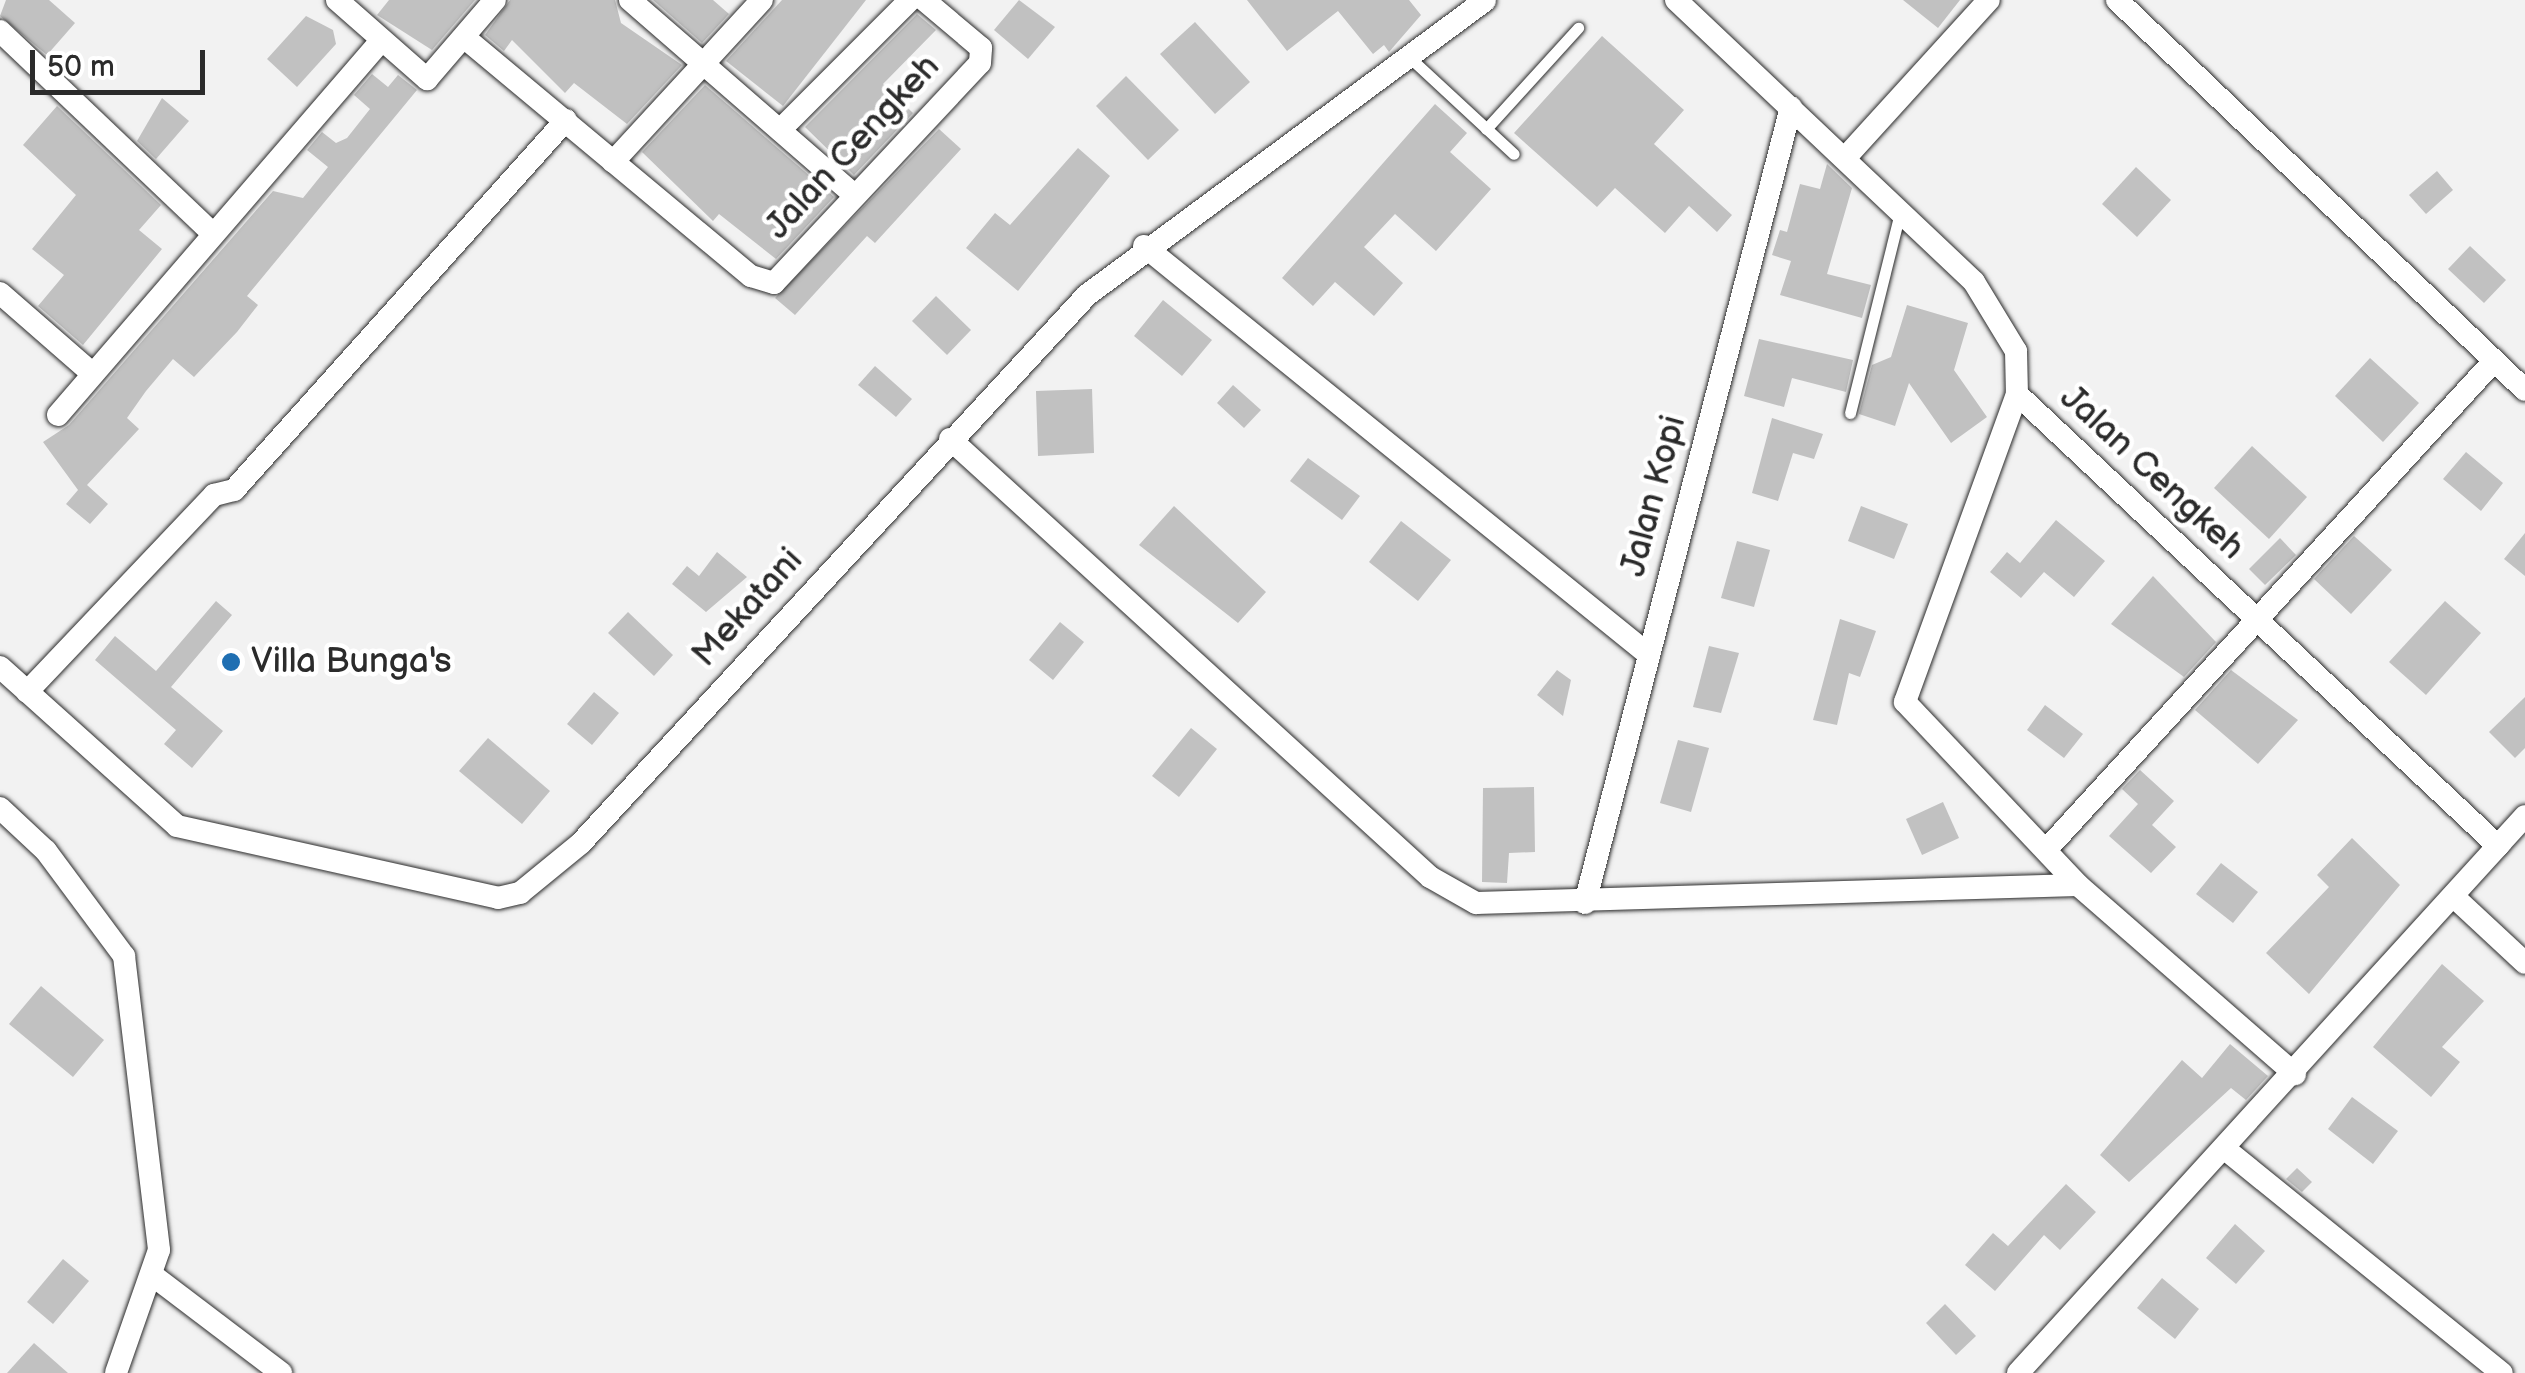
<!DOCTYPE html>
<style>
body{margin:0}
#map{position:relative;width:2525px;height:1373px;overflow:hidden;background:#f2f2f2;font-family:"Balsamiq Sans",sans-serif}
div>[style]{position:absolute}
.building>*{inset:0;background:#c1c1c1}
.roads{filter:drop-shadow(0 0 2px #2b2b2b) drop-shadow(0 0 2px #2b2b2b)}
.service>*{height:11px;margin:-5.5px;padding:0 5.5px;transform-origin:5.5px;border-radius:5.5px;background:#fff}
.minor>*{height:22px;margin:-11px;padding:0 11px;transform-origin:11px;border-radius:11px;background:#fff}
.dots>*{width:28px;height:28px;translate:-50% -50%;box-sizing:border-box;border:5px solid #fff;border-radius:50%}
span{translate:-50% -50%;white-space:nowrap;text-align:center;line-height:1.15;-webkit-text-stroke:9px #fff;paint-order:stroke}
.street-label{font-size:35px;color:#2b2b2b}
.poi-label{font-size:35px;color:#2b2b2b}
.left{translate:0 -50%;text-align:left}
.scale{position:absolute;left:30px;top:50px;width:175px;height:45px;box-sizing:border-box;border:5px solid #2b2b2b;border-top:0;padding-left:12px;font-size:30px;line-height:35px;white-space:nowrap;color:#2b2b2b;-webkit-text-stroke:8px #fff;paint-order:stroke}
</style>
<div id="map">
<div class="building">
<i style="clip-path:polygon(6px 0,49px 0,75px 23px,47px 55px,0 16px)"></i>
<i style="clip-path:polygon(389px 0,475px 0,432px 50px,377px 15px)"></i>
<i style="clip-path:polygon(510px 0,615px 0,621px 23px,682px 65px,627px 124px,574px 83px,565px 93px,512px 40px,504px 51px,485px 35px)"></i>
<i style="clip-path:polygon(653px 0,713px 0,729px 14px,702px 43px)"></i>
<i style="clip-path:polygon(782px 0,866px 0,783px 106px,726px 61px)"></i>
<i style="clip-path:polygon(1019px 0,1055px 27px,1028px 59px,994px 30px)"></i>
<i style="clip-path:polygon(1247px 0,1409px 0,1421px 15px,1389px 52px,1384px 45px,1373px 54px,1338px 11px,1287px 51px)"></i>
<i style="clip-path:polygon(1903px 0,1960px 0,1938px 28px)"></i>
<i style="clip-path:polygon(917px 14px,936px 30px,883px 84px,913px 113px,854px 175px,805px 127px)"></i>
<i style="clip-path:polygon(306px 16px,333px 30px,336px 44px,297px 87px,267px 59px)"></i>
<i style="clip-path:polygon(1195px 22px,1250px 82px,1215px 114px,1160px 54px)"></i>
<i style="clip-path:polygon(1602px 36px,1684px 110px,1654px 144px,1732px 215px,1717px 232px,1689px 206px,1665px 233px,1615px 188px,1597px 207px,1514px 133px)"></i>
<i style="clip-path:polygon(372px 74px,388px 87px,398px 75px,417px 90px,247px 296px,258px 305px,237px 332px,194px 377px,173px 359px,146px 391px,127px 418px,139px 429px,87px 485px,108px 504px,90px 524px,66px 504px,78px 490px,43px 442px,69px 425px,273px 191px,303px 198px,328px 167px,307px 150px,322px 132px,336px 143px,347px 138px,370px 109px,354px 95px)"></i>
<i style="clip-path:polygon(1126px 76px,1179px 130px,1148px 160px,1096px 106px)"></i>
<i style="clip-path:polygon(705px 85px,834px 197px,776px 259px,719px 214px,713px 221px,642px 152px)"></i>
<i style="clip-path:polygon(162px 98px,189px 121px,156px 159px,137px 141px)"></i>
<i style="clip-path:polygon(1435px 104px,1467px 133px,1450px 152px,1491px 189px,1436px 251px,1395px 214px,1364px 247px,1403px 283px,1374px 316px,1335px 282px,1313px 306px,1282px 278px)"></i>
<i style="clip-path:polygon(57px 106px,161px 205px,139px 230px,162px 249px,83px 345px,38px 306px,64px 275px,32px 249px,76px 195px,23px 145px)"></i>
<i style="clip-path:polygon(939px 129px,961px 149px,875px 243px,867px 236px,795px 315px,775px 298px)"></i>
<i style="clip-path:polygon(1078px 148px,1110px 176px,1018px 291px,966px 248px,995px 213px,1010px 225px)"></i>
<i style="clip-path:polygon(1827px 164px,1852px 188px,1827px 274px,1871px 285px,1862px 318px,1780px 295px,1791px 261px,1772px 255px,1780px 230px,1787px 232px,1800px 184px,1820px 189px)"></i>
<i style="clip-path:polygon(2136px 167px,2171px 200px,2137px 237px,2102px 204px)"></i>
<i style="clip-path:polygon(2437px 171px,2453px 190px,2426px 214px,2409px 195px)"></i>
<i style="clip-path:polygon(2470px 246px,2506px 280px,2484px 303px,2448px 269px)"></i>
<i style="clip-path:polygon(936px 296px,971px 330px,947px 355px,912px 321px)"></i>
<i style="clip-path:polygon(1163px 300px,1212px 340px,1182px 376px,1134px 336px)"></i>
<i style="clip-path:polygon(1907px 305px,1968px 323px,1954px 370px,1987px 417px,1951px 443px,1909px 383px,1895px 426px,1859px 414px,1872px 365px,1891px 357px)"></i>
<i style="clip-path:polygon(1759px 339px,1853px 360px,1846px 392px,1792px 378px,1784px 407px,1744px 396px)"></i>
<i style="clip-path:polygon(2370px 358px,2419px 403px,2383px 442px,2335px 396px)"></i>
<i style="clip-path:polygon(875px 366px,912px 399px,896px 417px,858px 385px)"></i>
<i style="clip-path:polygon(1233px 385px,1261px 410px,1244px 428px,1217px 403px)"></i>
<i style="clip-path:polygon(1092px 389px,1094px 453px,1038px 456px,1036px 391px)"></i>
<i style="clip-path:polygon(1772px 418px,1823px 434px,1814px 459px,1793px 453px,1778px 501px,1752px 493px)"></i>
<i style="clip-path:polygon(2252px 446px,2307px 497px,2269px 539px,2214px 488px)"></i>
<i style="clip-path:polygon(2466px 452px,2503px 483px,2481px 511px,2443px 479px)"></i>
<i style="clip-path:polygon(1308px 458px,1360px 496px,1342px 520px,1290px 481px)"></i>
<i style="clip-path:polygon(1174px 506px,1266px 592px,1238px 623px,1139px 545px)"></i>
<i style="clip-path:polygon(1861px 506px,1908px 524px,1894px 559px,1848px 541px)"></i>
<i style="clip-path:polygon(2056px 520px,2105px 561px,2074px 597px,2044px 572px,2021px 598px,1990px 572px,2007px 552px,2020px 563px)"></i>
<i style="clip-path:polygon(1401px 521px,1451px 560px,1418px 601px,1369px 562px)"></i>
<i style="clip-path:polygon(2525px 533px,2525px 576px,2504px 559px)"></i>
<i style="clip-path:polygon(2354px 536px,2392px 570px,2351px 614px,2314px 579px)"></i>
<i style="clip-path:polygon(2280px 538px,2296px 555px,2265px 585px,2249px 569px)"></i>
<i style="clip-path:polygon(1737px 541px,1770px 550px,1754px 607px,1721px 598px)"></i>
<i style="clip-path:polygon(717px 552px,747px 577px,706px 612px,672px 584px,687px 566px,699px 576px)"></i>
<i style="clip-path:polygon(2153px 576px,2216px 642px,2184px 677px,2111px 624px)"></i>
<i style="clip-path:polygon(216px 601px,232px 615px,171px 687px,223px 731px,192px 768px,164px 744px,176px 730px,95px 660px,115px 636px,156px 671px)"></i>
<i style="clip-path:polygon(2445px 601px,2481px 633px,2426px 695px,2389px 662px)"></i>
<i style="clip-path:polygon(628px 612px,673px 655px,654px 676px,608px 633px)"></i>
<i style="clip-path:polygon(1840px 619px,1876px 631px,1860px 677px,1849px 673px,1837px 725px,1813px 720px)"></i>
<i style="clip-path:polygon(1060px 622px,1084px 642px,1053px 680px,1029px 660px)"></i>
<i style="clip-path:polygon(1709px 646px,1739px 653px,1721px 713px,1693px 707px)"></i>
<i style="clip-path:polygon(1557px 670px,1571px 680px,1563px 716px,1537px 695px)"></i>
<i style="clip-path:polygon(2231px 670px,2298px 720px,2258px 764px,2195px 710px)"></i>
<i style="clip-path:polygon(594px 692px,619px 713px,592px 745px,567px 724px)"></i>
<i style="clip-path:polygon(2525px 697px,2525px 748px,2515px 758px,2489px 732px)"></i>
<i style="clip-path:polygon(2045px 705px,2083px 734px,2064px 758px,2027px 730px)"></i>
<i style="clip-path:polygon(1191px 728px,1217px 749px,1179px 797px,1152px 776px)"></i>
<i style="clip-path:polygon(488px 738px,550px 791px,522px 824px,459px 771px)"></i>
<i style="clip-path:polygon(1678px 740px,1709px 748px,1691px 812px,1660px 803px)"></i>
<i style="clip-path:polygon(2140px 770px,2174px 801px,2152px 825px,2176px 847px,2151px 873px,2109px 836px,2138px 804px,2122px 789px)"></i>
<i style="clip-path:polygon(1534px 787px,1535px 852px,1509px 853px,1507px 883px,1482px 882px,1483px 788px)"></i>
<i style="clip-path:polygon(1943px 802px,1959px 838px,1922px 855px,1906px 819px)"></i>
<i style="clip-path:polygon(2352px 838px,2400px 885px,2309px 994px,2266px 953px,2329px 887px,2317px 875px)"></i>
<i style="clip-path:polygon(2221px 863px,2258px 892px,2233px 923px,2196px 894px)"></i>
<i style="clip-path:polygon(2442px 964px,2484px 1001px,2442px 1047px,2460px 1062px,2431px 1097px,2373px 1047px)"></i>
<i style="clip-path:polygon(41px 986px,104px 1040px,73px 1077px,9px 1024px)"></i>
<i style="clip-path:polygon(2230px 1044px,2268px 1076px,2246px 1100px,2231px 1088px,2129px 1182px,2100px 1155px,2182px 1060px,2202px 1078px)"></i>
<i style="clip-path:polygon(2352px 1097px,2398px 1131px,2373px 1164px,2328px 1129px)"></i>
<i style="clip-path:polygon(2297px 1168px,2312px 1182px,2302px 1192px,2286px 1179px)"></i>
<i style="clip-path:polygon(2066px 1184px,2096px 1212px,2060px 1250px,2044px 1235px,1995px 1291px,1965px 1265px,1993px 1233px,2008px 1246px)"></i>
<i style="clip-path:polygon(2235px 1224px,2265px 1251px,2236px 1284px,2206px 1258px)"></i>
<i style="clip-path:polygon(63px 1259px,89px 1281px,53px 1324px,27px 1302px)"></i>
<i style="clip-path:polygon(2162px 1278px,2199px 1309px,2175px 1339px,2137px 1308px)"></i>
<i style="clip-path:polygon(1945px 1304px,1976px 1336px,1956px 1355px,1926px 1323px)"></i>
<i style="clip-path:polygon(34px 1343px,68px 1373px,7px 1373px)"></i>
</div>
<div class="roads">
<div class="service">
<i style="left:1408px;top:56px;width:144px;rotate:42.8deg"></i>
<i style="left:1486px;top:129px;width:137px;rotate:-47.7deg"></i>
<i style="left:1850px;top:413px;width:207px;rotate:-76deg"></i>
</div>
<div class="minor">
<i style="left:337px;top:0;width:120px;rotate:41.3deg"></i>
<i style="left:427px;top:79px;width:104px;rotate:-49.3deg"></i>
<i style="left:630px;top:0;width:293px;rotate:41deg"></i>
<i style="left:1676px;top:0;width:410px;rotate:43.4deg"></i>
<i style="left:1974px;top:282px;width:81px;rotate:58.7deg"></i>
<i style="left:2016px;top:351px;width:43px;rotate:88.7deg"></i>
<i style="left:2017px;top:394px;width:328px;rotate:110deg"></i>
<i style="left:1905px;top:702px;width:252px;rotate:46.6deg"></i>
<i style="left:2078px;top:885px;width:288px;rotate:41.1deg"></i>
<i style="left:2117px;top:0;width:564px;rotate:43.71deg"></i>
<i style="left:0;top:31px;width:289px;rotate:43.6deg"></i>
<i style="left:465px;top:38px;width:372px;rotate:39.8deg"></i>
<i style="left:751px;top:276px;width:24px;rotate:17deg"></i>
<i style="left:774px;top:283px;width:301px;rotate:-46.9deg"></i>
<i style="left:980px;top:63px;width:15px;rotate:-86deg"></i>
<i style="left:981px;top:48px;width:75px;rotate:-139.9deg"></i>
<i style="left:780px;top:130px;width:184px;rotate:-45deg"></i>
<i style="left:1846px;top:157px;width:212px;rotate:-47.7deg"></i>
<i style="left:613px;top:162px;width:220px;rotate:-47.4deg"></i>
<i style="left:1144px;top:246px;width:650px;rotate:39deg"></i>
<i style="left:0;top:293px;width:123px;rotate:41.1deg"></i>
<i style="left:2017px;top:394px;width:660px;rotate:43.22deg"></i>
<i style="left:58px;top:415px;width:494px;rotate:-49.2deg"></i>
<i style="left:950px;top:439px;width:650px;rotate:42.38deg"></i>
<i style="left:1430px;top:877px;width:53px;rotate:29.5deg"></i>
<i style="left:1476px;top:903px;width:602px;rotate:-1.71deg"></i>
<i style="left:0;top:667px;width:238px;rotate:41.9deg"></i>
<i style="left:177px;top:826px;width:329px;rotate:12.6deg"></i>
<i style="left:498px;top:898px;width:23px;rotate:-13deg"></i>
<i style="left:520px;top:893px;width:79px;rotate:-39.3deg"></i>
<i style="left:581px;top:843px;width:746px;rotate:-47.28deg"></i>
<i style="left:1087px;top:295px;width:495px;rotate:-36.5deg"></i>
<i style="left:27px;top:692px;width:272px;rotate:-46.5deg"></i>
<i style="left:214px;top:495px;width:21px;rotate:-14deg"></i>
<i style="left:234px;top:490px;width:497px;rotate:-48.1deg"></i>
<i style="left:0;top:808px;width:63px;rotate:43.1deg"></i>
<i style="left:46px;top:851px;width:131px;rotate:53.4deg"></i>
<i style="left:124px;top:956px;width:296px;rotate:83.2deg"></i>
<i style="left:159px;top:1250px;width:130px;rotate:109.3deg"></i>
<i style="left:2046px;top:850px;width:663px;rotate:-47.51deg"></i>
<i style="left:2453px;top:896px;width:98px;rotate:42.9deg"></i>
<i style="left:1585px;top:903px;width:822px;rotate:-75.49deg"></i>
<i style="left:2225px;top:1149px;width:356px;rotate:39deg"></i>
<i style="left:156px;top:1278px;width:157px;rotate:37.2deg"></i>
<i style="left:2018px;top:1373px;width:753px;rotate:-47.69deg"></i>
</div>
</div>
<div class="dots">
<i style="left:231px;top:662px;background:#1f6fb2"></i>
</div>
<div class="street-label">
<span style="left:853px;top:147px;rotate:-47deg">Jalan Cengkeh</span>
<span style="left:2152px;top:473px;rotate:43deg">Jalan Cengkeh</span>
<span style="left:1654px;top:496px;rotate:-75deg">Jalan Kopi</span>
<span style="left:748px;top:608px;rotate:-48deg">Mekatani</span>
</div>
<div class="poi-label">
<span class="left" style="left:251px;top:662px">Villa Bunga's</span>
</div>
<div class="scale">50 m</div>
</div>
